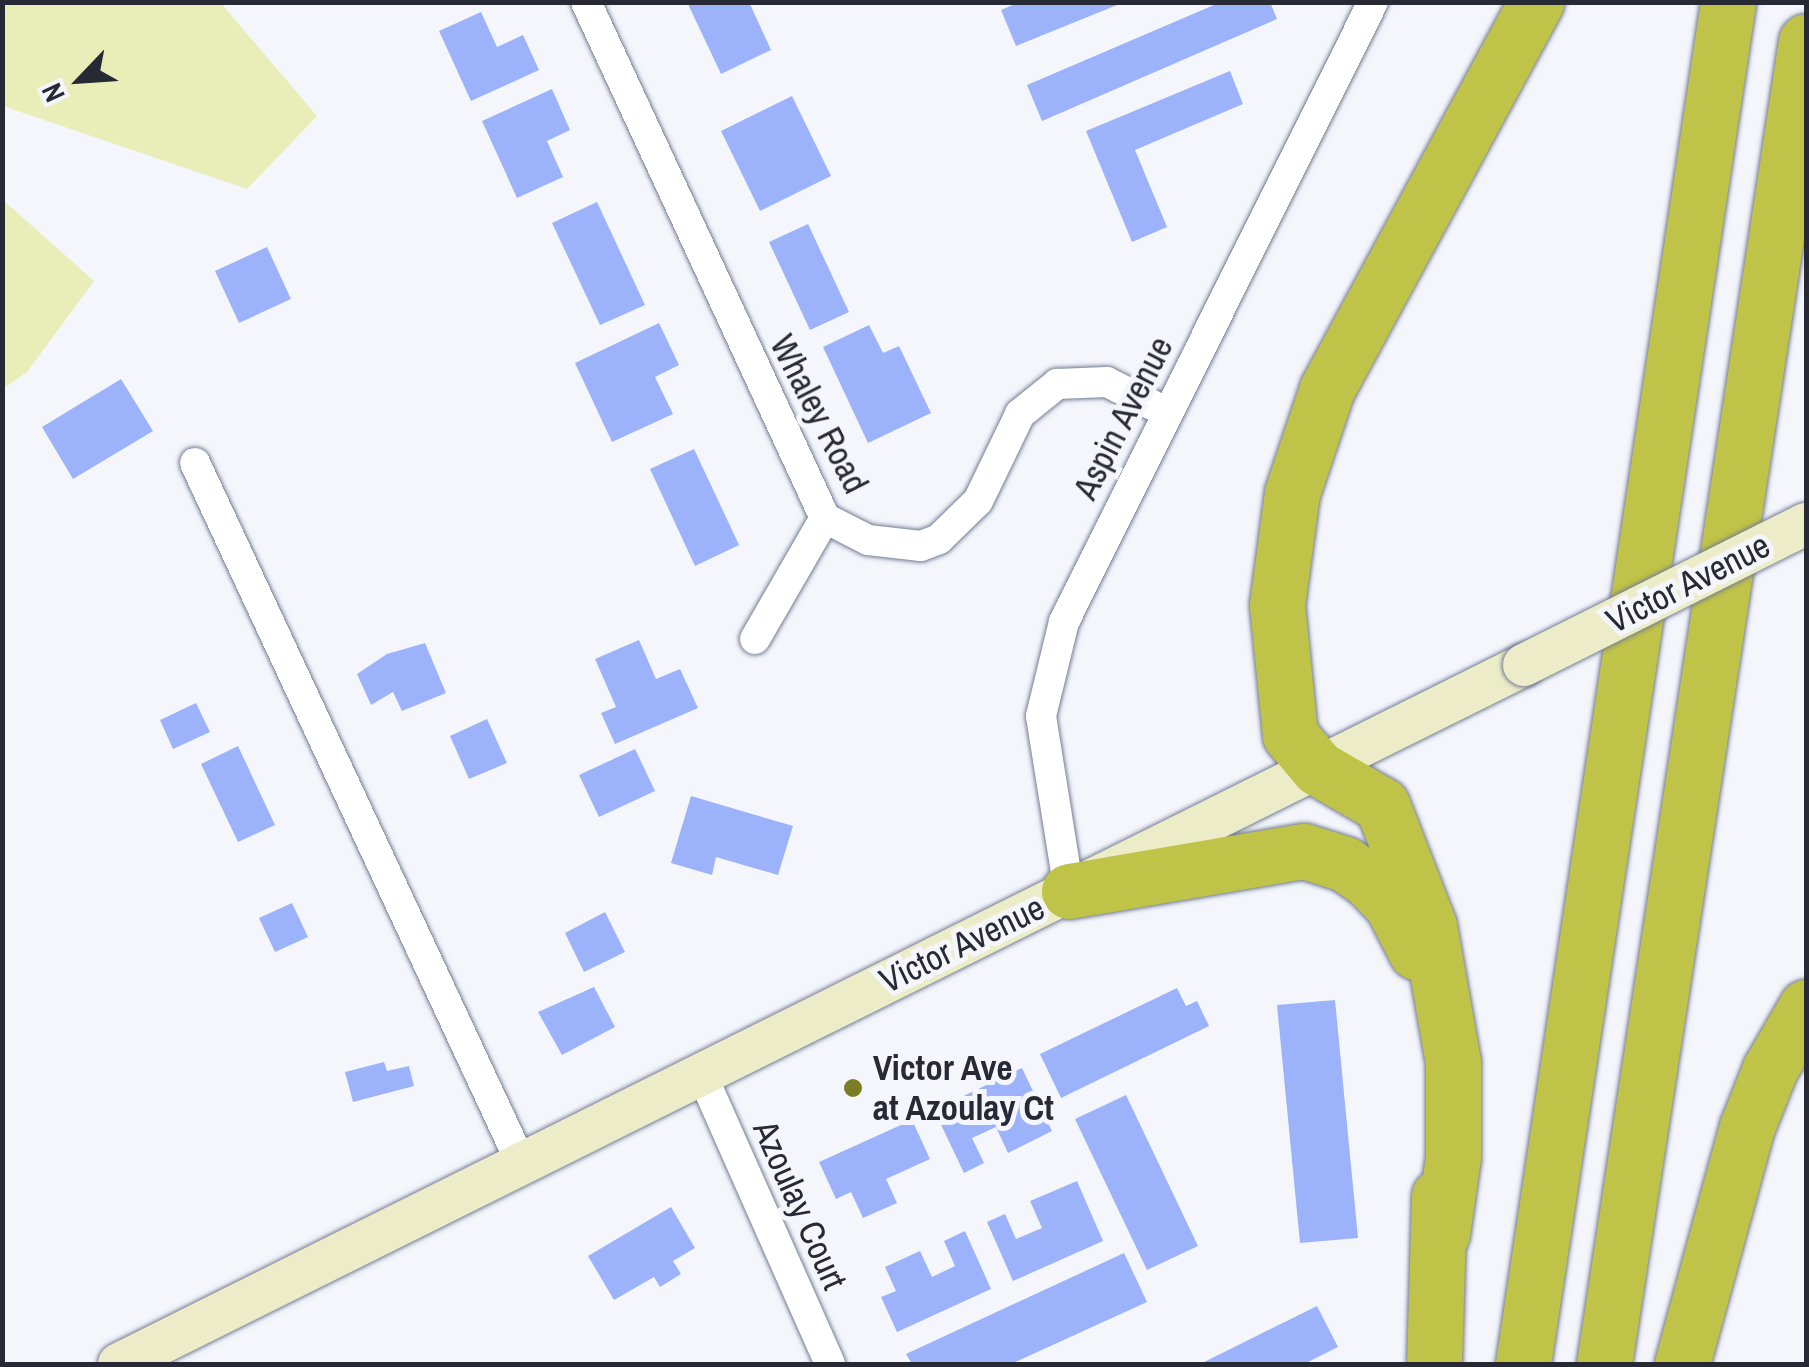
<!DOCTYPE html>
<style>
body{margin:0}
#map{position:relative;width:1809px;height:1367px;overflow:hidden;background:#f4f6fc;font-family:"Archivo Narrow",sans-serif}
div>[style]{position:absolute}
.green>*{inset:0;background:#e9edb7}
.building>*{inset:0;background:#9cb3fc}
.roads{filter:drop-shadow(0 0 2px #747c94) drop-shadow(0 0 2px #747c94)}
.minor>*{height:30px;margin:-15px;padding:0 15px;transform-origin:15px;border-radius:15px;background:#fff}
.secondary>*{height:42px;margin:-21px;padding:0 21px;transform-origin:21px;border-radius:21px;background:#ecedc8}
.motorway>*{height:55px;margin:-27.5px;padding:0 27.5px;transform-origin:27.5px;border-radius:27.5px;background:#bfc347}
.bridges{filter:drop-shadow(0 0 2px #747c94) drop-shadow(0 0 2px #747c94)}
.secondary-bridge>*{height:42px;margin:-21px;padding:0 21px;transform-origin:21px;border-radius:21px;background:#ecedc8}
.dots>*{width:28px;height:28px;translate:-50% -50%;box-sizing:border-box;border:5px solid #f4f6fc;border-radius:50%}
span{translate:-50% -50%;white-space:nowrap;text-align:center;line-height:1.15;-webkit-text-stroke:10px #f4f6fc;paint-order:stroke}
.street-label{font-size:35px;color:#272a34}
.poi-label{font-size:35px;color:#272a34;font-weight:700}
.left{translate:0 -50%;text-align:left}
.frame{position:absolute;inset:0;border:5px solid #272a34;pointer-events:none}
.north{position:absolute;left:30px;top:30px;width:100px;height:100px;-webkit-text-stroke:8px #f4f6fc;paint-order:stroke;rotate:245deg;font-size:28px;font-weight:700;line-height:40px;text-align:center;color:#272a34}
.north::after{content:'';display:block;margin:auto;width:35px;height:45px;background:#272a34;clip-path:polygon(50% 0,100% 100%,50% 72%,0 100%)}
</style>
<div id="map">
<div class="green">
<i style="clip-path:polygon(220px 2px,317px 116px,247px 189px,3px 106px,3px 3px)"></i>
<i style="clip-path:polygon(3px 200px,94px 281px,27px 372px,3px 389px)"></i>
</div>
<div class="building">
<i style="clip-path:polygon(687px 2px,749px 2px,771px 50px,721px 74px)"></i>
<i style="clip-path:polygon(1020px 2px,1122px 2px,1122px 3px,1016px 46px,1001px 10px)"></i>
<i style="clip-path:polygon(1221px 2px,1270px 2px,1277px 19px,1042px 121px,1027px 85px)"></i>
<i style="clip-path:polygon(481px 12px,497px 47px,523px 35px,539px 70px,471px 101px,439px 31px)"></i>
<i style="clip-path:polygon(1230px 71px,1243px 104px,1135px 150px,1167px 227px,1132px 242px,1086px 131px)"></i>
<i style="clip-path:polygon(552px 89px,570px 130px,547px 141px,563px 177px,517px 198px,482px 121px)"></i>
<i style="clip-path:polygon(792px 96px,831px 176px,760px 211px,721px 131px)"></i>
<i style="clip-path:polygon(597px 202px,645px 305px,600px 325px,552px 223px)"></i>
<i style="clip-path:polygon(808px 224px,849px 312px,810px 330px,769px 242px)"></i>
<i style="clip-path:polygon(267px 247px,291px 299px,239px 323px,215px 271px)"></i>
<i style="clip-path:polygon(659px 323px,679px 365px,655px 377px,673px 414px,612px 442px,575px 363px)"></i>
<i style="clip-path:polygon(869px 325px,883px 353px,899px 346px,931px 413px,868px 443px,823px 347px)"></i>
<i style="clip-path:polygon(121px 379px,153px 431px,73px 479px,42px 427px)"></i>
<i style="clip-path:polygon(694px 449px,739px 545px,695px 566px,650px 469px)"></i>
<i style="clip-path:polygon(639px 640px,656px 679px,680px 669px,698px 708px,615px 744px,601px 713px,616px 707px,595px 659px)"></i>
<i style="clip-path:polygon(425px 643px,446px 693px,402px 711px,393px 692px,371px 705px,357px 674px,387px 654px)"></i>
<i style="clip-path:polygon(196px 703px,210px 732px,173px 749px,160px 720px)"></i>
<i style="clip-path:polygon(487px 719px,507px 763px,469px 779px,450px 736px)"></i>
<i style="clip-path:polygon(238px 746px,275px 825px,238px 842px,201px 764px)"></i>
<i style="clip-path:polygon(635px 749px,655px 791px,599px 817px,579px 775px)"></i>
<i style="clip-path:polygon(691px 796px,793px 826px,778px 875px,716px 857px,712px 875px,671px 863px)"></i>
<i style="clip-path:polygon(292px 903px,308px 937px,275px 952px,259px 918px)"></i>
<i style="clip-path:polygon(605px 912px,625px 952px,584px 972px,565px 933px)"></i>
<i style="clip-path:polygon(594px 987px,615px 1027px,562px 1055px,538px 1012px)"></i>
<i style="clip-path:polygon(1177px 988px,1186px 1006px,1197px 1001px,1209px 1026px,1061px 1098px,1040px 1054px)"></i>
<i style="clip-path:polygon(1335px 1000px,1358px 1238px,1300px 1243px,1277px 1005px)"></i>
<i style="clip-path:polygon(384px 1062px,387px 1071px,409px 1066px,414px 1086px,353px 1102px,345px 1072px)"></i>
<i style="clip-path:polygon(1022px 1068px,1052px 1131px,1008px 1153px,996px 1127px,972px 1138px,984px 1163px,964px 1173px,934px 1110px)"></i>
<i style="clip-path:polygon(1126px 1095px,1198px 1246px,1147px 1270px,1075px 1119px)"></i>
<i style="clip-path:polygon(912px 1120px,930px 1159px,886px 1179px,897px 1203px,863px 1218px,851px 1192px,836px 1199px,819px 1162px)"></i>
<i style="clip-path:polygon(1077px 1181px,1103px 1241px,1013px 1281px,987px 1222px,1005px 1214px,1016px 1239px,1042px 1228px,1030px 1201px)"></i>
<i style="clip-path:polygon(671px 1207px,695px 1248px,673px 1261px,681px 1274px,660px 1287px,654px 1277px,614px 1300px,588px 1256px)"></i>
<i style="clip-path:polygon(965px 1231px,991px 1289px,897px 1332px,881px 1297px,896px 1291px,885px 1267px,920px 1251px,932px 1277px,955px 1266px,944px 1241px)"></i>
<i style="clip-path:polygon(1124px 1253px,1147px 1302px,1011px 1364px,912px 1364px,906px 1354px)"></i>
<i style="clip-path:polygon(1317px 1306px,1338px 1347px,1304px 1364px,1200px 1364px)"></i>
</div>
<div class="roads">
<div class="minor">
<i style="left:586px;top:2px;width:569px;rotate:65.15deg"></i>
<i style="left:825px;top:518px;width:48px;rotate:27.1deg"></i>
<i style="left:868px;top:540px;width:53px;rotate:6.5deg"></i>
<i style="left:921px;top:546px;width:19px;rotate:-21deg"></i>
<i style="left:939px;top:539px;width:54px;rotate:-44.3deg"></i>
<i style="left:978px;top:501px;width:97px;rotate:-64.2deg"></i>
<i style="left:1020px;top:414px;width:48px;rotate:-39deg"></i>
<i style="left:1057px;top:384px;width:50px;rotate:-2.3deg"></i>
<i style="left:1107px;top:382px;width:66px;rotate:27deg"></i>
<i style="left:195px;top:463px;width:774px;rotate:65.02deg"></i>
<i style="left:755px;top:639px;width:140px;rotate:-60deg"></i>
<i style="left:1069px;top:891px;width:177px;rotate:-99.1deg"></i>
<i style="left:1041px;top:716px;width:97px;rotate:-76.3deg"></i>
<i style="left:1064px;top:622px;width:693px;rotate:-63.51deg"></i>
<i style="left:702px;top:1075px;width:316px;rotate:66.1deg"></i>
</div>
<div class="secondary">
<i style="left:119px;top:1364px;width:1569px;rotate:-26.45deg"></i>
</div>
<div class="motorway">
<i style="left:1069px;top:891px;width:238px;rotate:-9.7deg"></i>
<i style="left:1304px;top:851px;width:43px;rotate:17.6deg"></i>
<i style="left:1345px;top:864px;width:28px;rotate:35deg"></i>
<i style="left:1368px;top:880px;width:35px;rotate:46deg"></i>
<i style="left:1392px;top:905px;width:53px;rotate:62.9deg"></i>
<i style="left:1442px;top:1234px;width:78px;rotate:-81.9deg"></i>
<i style="left:1453px;top:1157px;width:95px;rotate:-90deg"></i>
<i style="left:1453px;top:1062px;width:138px;rotate:-100deg"></i>
<i style="left:1429px;top:926px;width:130px;rotate:-111.2deg"></i>
<i style="left:1382px;top:805px;width:74px;rotate:-150deg"></i>
<i style="left:1318px;top:768px;width:43px;rotate:-130.3deg"></i>
<i style="left:1290px;top:735px;width:131px;rotate:-95.7deg"></i>
<i style="left:1277px;top:605px;width:113px;rotate:-82.4deg"></i>
<i style="left:1292px;top:493px;width:110px;rotate:-71.4deg"></i>
<i style="left:1327px;top:389px;width:440px;rotate:-61.6deg"></i>
<i style="left:1434px;top:1364px;width:168px;rotate:-88.3deg"></i>
<i style="left:1523px;top:1364px;width:1377px;rotate:-81.44deg"></i>
<i style="left:1604px;top:1364px;width:1338px;rotate:-81.32deg"></i>
<i style="left:1682px;top:1364px;width:246px;rotate:-74.7deg"></i>
<i style="left:1747px;top:1127px;width:62px;rotate:-68.4deg"></i>
<i style="left:1770px;top:1069px;width:72px;rotate:-59.9deg"></i>
</div>
</div>
<div class="bridges">
<div class="secondary-bridge">
<i style="left:1524px;top:665px;width:315px;rotate:-26.6deg"></i>
</div>
</div>
<div class="dots">
<i style="left:853px;top:1088px;background:#7b7d25"></i>
</div>
<div class="street-label">
<span style="left:819px;top:414px;rotate:63deg">Whaley Road</span>
<span style="left:1123px;top:418px;rotate:-63deg">Aspin Avenue</span>
<span style="left:1688px;top:583px;rotate:-27deg">Victor Avenue</span>
<span style="left:962px;top:944px;rotate:-26deg">Victor Avenue</span>
<span style="left:800px;top:1205px;rotate:66deg">Azoulay Court</span>
</div>
<div class="poi-label">
<span class="left" style="left:873px;top:1088px">Victor Ave<br>at Azoulay Ct</span>
</div>
<div class="frame"></div>
<div class="north">N</div>
</div>
